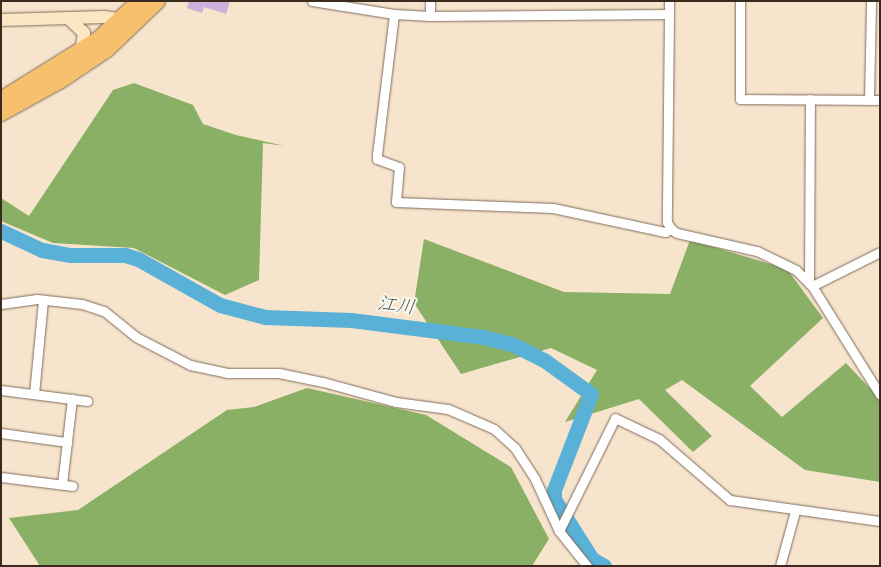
<!DOCTYPE html>
<meta charset="utf-8">
<style>
body{margin:0}
#map{position:relative;width:881px;height:567px;overflow:hidden;background:#f7e4cd;font-family:"Balsamiq Sans","Klee One",sans-serif}
div>[style]{position:absolute}
.forest>*{inset:0;background:#8ab065}
.river>*{height:15px;margin:-7.5px;padding:0 7.5px;transform-origin:7.5px;border-radius:7.5px;background:#5ab1d7}
.building>*{inset:0;background:#ccb1da}
.roads{filter:drop-shadow(0 0 1px #7d6b5b) drop-shadow(0 0 1px #7d6b5b)}
.street>*{height:9px;margin:-4.5px;padding:0 4.5px;transform-origin:4.5px;border-radius:4.5px;background:#fff}
.secondary>*{height:12px;margin:-6px;padding:0 6px;transform-origin:6px;border-radius:6px;background:#fce6c4}
.highway>*{height:16px;margin:-8px;padding:0 8px;transform-origin:8px;border-radius:8px;background:#f7c06c}
span{translate:-50% -50%;white-space:nowrap;text-align:center;line-height:1.15;-webkit-text-stroke:4px #fbf7ec;paint-order:stroke}
.water-label{font-size:19px;color:#46595f;font-style:italic}
.frame{position:absolute;inset:0;border:2px solid #3b2a1e;pointer-events:none}
</style>
<div id="map">
<div class="forest">
<i style="clip-path:polygon(134px 83px,193px 105px,203px 124px,236px 135px,285px 146px,263px 143px,259px 280px,225px 295px,134px 248px,53px 243px,1px 221px,1px 198px,29px 216px,113px 90px)"></i>
<i style="clip-path:polygon(424px 239px,564px 292px,670px 294px,690px 240px,787px 269px,823px 318px,750px 386px,782px 417px,846px 363px,880px 399px,880px 482px,805px 470px,682px 380px,665px 390px,712px 436px,693px 452px,639px 399px,565px 422px,597px 370px,551px 348px,461px 374px,414px 303px)"></i>
<i style="clip-path:polygon(307px 388px,426px 415px,511px 467px,549px 539px,532px 566px,40px 566px,9px 518px,78px 510px,227px 410px,254px 407px)"></i>
</div>
<div class="river">
<i style="left:1px;top:231px;width:45px;rotate:24.9deg"></i>
<i style="left:42px;top:250px;width:29px;rotate:10deg"></i>
<i style="left:71px;top:255px;width:54px"></i>
<i style="left:125px;top:255px;width:14px;rotate:17deg"></i>
<i style="left:138px;top:259px;width:94px;rotate:29.3deg"></i>
<i style="left:220px;top:305px;width:47px;rotate:14.9deg"></i>
<i style="left:265px;top:317px;width:86px;rotate:2deg"></i>
<i style="left:351px;top:320px;width:133px;rotate:7.3deg"></i>
<i style="left:483px;top:337px;width:32px;rotate:14deg"></i>
<i style="left:514px;top:345px;width:34px;rotate:27deg"></i>
<i style="left:544px;top:360px;width:58px;rotate:35.9deg"></i>
<i style="left:591px;top:394px;width:103px;rotate:111.1deg"></i>
<i style="left:554px;top:490px;width:9px;rotate:90deg"></i>
<i style="left:554px;top:499px;width:71px;rotate:57.7deg"></i>
<i style="left:592px;top:559px;width:14px;rotate:30deg"></i>
</div>
<div class="building">
<i style="clip-path:polygon(189px 1px,230px 1px,226px 14px,204px 7px,202px 13px,187px 8px)"></i>
</div>
<div class="roads">
<div class="street">
<i style="left:312px;top:1px;width:83px;rotate:9deg"></i>
<i style="left:394px;top:14px;width:36px;rotate:3deg"></i>
<i style="left:430px;top:16px;width:239px;rotate:-0.5deg"></i>
<i style="left:669px;top:14px;width:13px;rotate:-90deg"></i>
<i style="left:430px;top:1px;width:15px;rotate:90deg"></i>
<i style="left:740px;top:1px;width:98px;rotate:90deg"></i>
<i style="left:740px;top:99px;width:140px;rotate:0.4deg"></i>
<i style="left:394px;top:14px;width:142px;rotate:96.9deg"></i>
<i style="left:377px;top:155px;width:4px;rotate:90deg"></i>
<i style="left:377px;top:159px;width:23px;rotate:20deg"></i>
<i style="left:399px;top:167px;width:35px;rotate:95deg"></i>
<i style="left:396px;top:202px;width:157px;rotate:2.2deg"></i>
<i style="left:553px;top:208px;width:115px;rotate:12.1deg"></i>
<i style="left:665px;top:232px;width:7px;rotate:-27deg"></i>
<i style="left:669px;top:14px;width:208px;rotate:90.6deg"></i>
<i style="left:667px;top:222px;width:8px;rotate:60deg"></i>
<i style="left:671px;top:229px;width:7px;rotate:34deg"></i>
<i style="left:677px;top:233px;width:82px;rotate:12.7deg"></i>
<i style="left:757px;top:251px;width:43px;rotate:26deg"></i>
<i style="left:796px;top:270px;width:23px;rotate:45deg"></i>
<i style="left:812px;top:286px;width:128px;rotate:58deg"></i>
<i style="left:869px;top:100px;width:99px;rotate:-88.8deg"></i>
<i style="left:809px;top:283px;width:184px;rotate:-89.7deg"></i>
<i style="left:812px;top:286px;width:76px;rotate:-26.6deg"></i>
<i style="left:1px;top:304px;width:36px;rotate:-8deg"></i>
<i style="left:37px;top:299px;width:45px;rotate:6.3deg"></i>
<i style="left:82px;top:304px;width:23px;rotate:18deg"></i>
<i style="left:104px;top:311px;width:41px;rotate:39.1deg"></i>
<i style="left:136px;top:337px;width:61px;rotate:27.4deg"></i>
<i style="left:190px;top:365px;width:38px;rotate:12deg"></i>
<i style="left:227px;top:373px;width:52px"></i>
<i style="left:279px;top:373px;width:45px;rotate:11.6deg"></i>
<i style="left:323px;top:382px;width:76px;rotate:15.3deg"></i>
<i style="left:396px;top:402px;width:52px;rotate:7.7deg"></i>
<i style="left:448px;top:409px;width:50px;rotate:23.5deg"></i>
<i style="left:494px;top:429px;width:28px;rotate:42deg"></i>
<i style="left:515px;top:448px;width:37px;rotate:57deg"></i>
<i style="left:535px;top:479px;width:57px;rotate:65.2deg"></i>
<i style="left:559px;top:531px;width:45px;rotate:51.3deg"></i>
<i style="left:1px;top:390px;width:87px;rotate:7.3deg"></i>
<i style="left:34px;top:394px;width:94px;rotate:-84.5deg"></i>
<i style="left:1px;top:433px;width:67px;rotate:7.8deg"></i>
<i style="left:1px;top:477px;width:72px;rotate:7.2deg"></i>
<i style="left:62px;top:484px;width:86px;rotate:-83.3deg"></i>
<i style="left:559px;top:531px;width:126px;rotate:-63.6deg"></i>
<i style="left:615px;top:418px;width:49px;rotate:25.5deg"></i>
<i style="left:659px;top:439px;width:94px;rotate:40.7deg"></i>
<i style="left:730px;top:500px;width:151px;rotate:8deg"></i>
<i style="left:780px;top:566px;width:57px;rotate:-74.7deg"></i>
</div>
<div class="secondary">
<i style="left:68px;top:18px;width:22px;rotate:43deg"></i>
<i style="left:84px;top:33px;width:18px;rotate:99deg"></i>
<i style="left:1px;top:20px;width:103px;rotate:-1.7deg"></i>
<i style="left:104px;top:17px;width:21px;rotate:8deg"></i>
</div>
<div class="highway">
<i style="left:1px;top:100px;width:115px;rotate:-31.9deg"></i>
<i style="left:99px;top:39px;width:56px;rotate:-42.8deg"></i>
<i style="left:1px;top:113px;width:66px;rotate:-28.9deg"></i>
<i style="left:59px;top:81px;width:58px;rotate:-33.7deg"></i>
<i style="left:107px;top:49px;width:69px;rotate:-43.8deg"></i>
</div>
</div>
<div class="water-label">
<span style="left:396px;top:306px;rotate:8deg">江川</span>
</div>
<div class="frame"></div>
</div>
